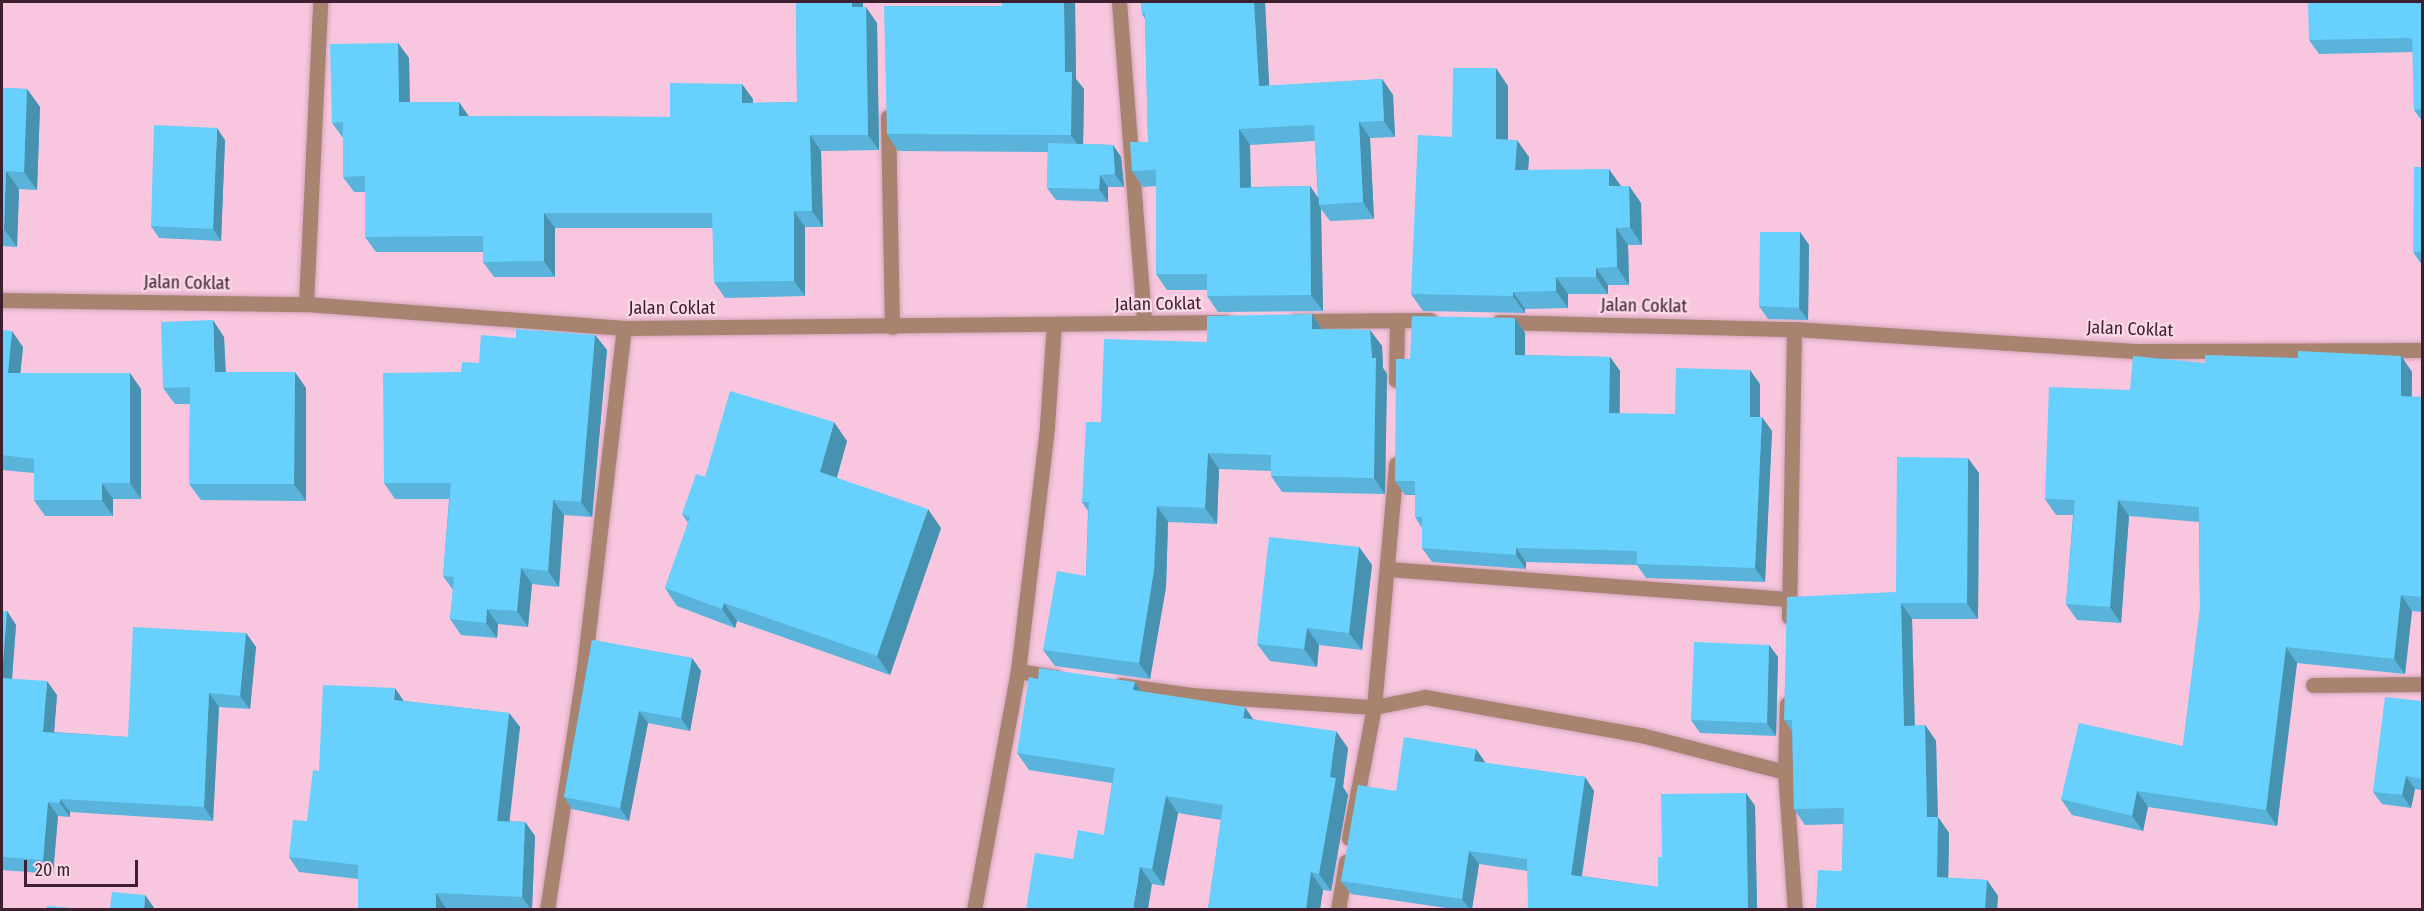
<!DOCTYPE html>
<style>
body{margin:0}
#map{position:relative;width:2424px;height:911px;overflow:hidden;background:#f8c6de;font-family:"Fira Sans Condensed",sans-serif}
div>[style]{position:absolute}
.roads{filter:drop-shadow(0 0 2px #d3a5bb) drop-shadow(0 0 2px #d3a5bb)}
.minor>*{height:15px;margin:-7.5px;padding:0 7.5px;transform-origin:7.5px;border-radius:7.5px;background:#a78370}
.wall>*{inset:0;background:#59b3da}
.shaded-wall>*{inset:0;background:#4892b1}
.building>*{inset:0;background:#67d0fd}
span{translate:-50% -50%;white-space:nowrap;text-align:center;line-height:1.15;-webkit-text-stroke:4.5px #fad9e8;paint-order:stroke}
.street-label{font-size:18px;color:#3e1f2f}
.frame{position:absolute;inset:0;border:3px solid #3e1f2f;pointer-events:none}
.scale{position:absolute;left:24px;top:860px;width:114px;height:27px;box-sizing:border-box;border:3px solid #3e1f2f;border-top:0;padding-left:8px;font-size:18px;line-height:21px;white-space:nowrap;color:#3e1f2f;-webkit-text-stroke:4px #fad9e8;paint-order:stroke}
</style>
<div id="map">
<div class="roads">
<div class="minor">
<i style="left:1119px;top:2px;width:322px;rotate:85.5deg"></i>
<i style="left:888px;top:117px;width:210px;rotate:88.9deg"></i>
<i style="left:2px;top:300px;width:304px;rotate:0.8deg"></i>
<i style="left:306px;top:304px;width:319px;rotate:4.3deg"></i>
<i style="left:624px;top:328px;width:602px;rotate:-0.57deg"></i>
<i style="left:306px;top:304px;width:302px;rotate:-87.3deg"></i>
<i style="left:1295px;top:321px;width:135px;rotate:-0.4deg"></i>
<i style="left:1499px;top:322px;width:295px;rotate:1.4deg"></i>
<i style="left:1794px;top:329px;width:341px;rotate:3.7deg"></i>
<i style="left:2134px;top:351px;width:288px;rotate:-0.2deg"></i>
<i style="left:1396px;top:380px;width:60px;rotate:-89deg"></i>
<i style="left:1389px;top:569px;width:402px;rotate:4.3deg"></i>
<i style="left:1789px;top:617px;width:288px;rotate:-89deg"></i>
<i style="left:1018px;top:671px;width:39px;rotate:9deg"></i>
<i style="left:1120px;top:685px;width:72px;rotate:8deg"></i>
<i style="left:1191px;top:695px;width:183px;rotate:3.8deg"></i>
<i style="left:1374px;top:707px;width:52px;rotate:-11.1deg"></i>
<i style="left:1425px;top:697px;width:219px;rotate:10deg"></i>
<i style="left:1641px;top:735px;width:149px;rotate:14.4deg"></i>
<i style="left:2313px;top:685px;width:109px;rotate:-0.5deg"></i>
<i style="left:1787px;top:704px;width:68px;rotate:91.7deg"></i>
<i style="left:1785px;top:772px;width:138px;rotate:85.9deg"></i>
<i style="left:1349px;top:838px;width:133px;rotate:-79.2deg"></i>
<i style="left:1374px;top:707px;width:244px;rotate:-84.8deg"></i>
<i style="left:547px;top:910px;width:237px;rotate:-81.3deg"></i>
<i style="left:583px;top:676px;width:350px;rotate:-83.3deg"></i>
<i style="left:974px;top:910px;width:243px;rotate:-79.6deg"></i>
<i style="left:1018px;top:671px;width:247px;rotate:-83.2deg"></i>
<i style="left:1047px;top:426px;width:102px;rotate:-86.1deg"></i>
<i style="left:1338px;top:910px;width:49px;rotate:-80.5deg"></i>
</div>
</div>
<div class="wall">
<i style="clip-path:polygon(796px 2px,863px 2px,863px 7px,877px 23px,879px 150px,821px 151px,823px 227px,805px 227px,805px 296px,725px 298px,714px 282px,713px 228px,555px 228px,555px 277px,494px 277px,483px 262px,483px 252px,376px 252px,365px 237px,365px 192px,354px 192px,343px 177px,343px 138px,332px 123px,398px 43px,409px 58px,410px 102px,469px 116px,670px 117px,753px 99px,753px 103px,797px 102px)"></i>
<i style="clip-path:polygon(1002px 2px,1075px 2px,1076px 79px,1084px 89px,1083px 144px,1113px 145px,1121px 157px,1124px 187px,1108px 187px,1108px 202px,1056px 200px,1047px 188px,1048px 152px,898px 151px,887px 134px,1002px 6px)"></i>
<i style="clip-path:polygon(evenodd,1141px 2px,1265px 2px,1269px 86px,1382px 79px,1393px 95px,1395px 137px,1370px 138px,1374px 219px,1330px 221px,1321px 209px,1323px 311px,1218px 312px,1207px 296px,1207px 290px,1167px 290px,1156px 274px,1156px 186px,1143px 187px,1132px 171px,1148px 142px,1145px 19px,1142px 14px,1141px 2px,1315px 141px,1318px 198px,1310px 186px,1251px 187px,1250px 145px,1315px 141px)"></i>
<i style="clip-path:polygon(2422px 2px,2422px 121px,2414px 110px,2413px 52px,2319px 54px,2309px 40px)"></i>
<i style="clip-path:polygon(1508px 86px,1508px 140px,1529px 157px,1528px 170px,1621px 186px,1629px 186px,1641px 203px,1642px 245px,1628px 245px,1629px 285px,1608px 285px,1608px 294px,1568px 294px,1568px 308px,1525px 309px,1525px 313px,1423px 311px,1411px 294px,1452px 137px)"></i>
<i style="clip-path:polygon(2px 88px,27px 89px,40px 107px,37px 190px,19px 189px,17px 247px,2px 246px)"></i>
<i style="clip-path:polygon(225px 140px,221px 241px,159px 238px,151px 226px)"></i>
<i style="clip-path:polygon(2422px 167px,2422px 265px,2413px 252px)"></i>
<i style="clip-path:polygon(1800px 232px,1809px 245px,1808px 320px,1768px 319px,1759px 306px)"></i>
<i style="clip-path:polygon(1312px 314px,1322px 329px,1370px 330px,1382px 346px,1383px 368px,1387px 374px,1385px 494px,1282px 492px,1271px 476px,1271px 471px,1219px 469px,1217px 524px,1168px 522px,1166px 587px,1150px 679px,1055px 666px,1043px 650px,1086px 576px,1088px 511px,1082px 502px,1101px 422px,1207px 342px)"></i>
<i style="clip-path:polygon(1515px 318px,1525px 333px,1525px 355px,1610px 357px,1620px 371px,1620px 414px,1675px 414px,1760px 384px,1760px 417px,1772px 431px,1765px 582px,1646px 578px,1637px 565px,1526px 562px,1526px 569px,1432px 562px,1422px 548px,1422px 528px,1415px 517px,1415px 495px,1405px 495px,1395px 481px,1410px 359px)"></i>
<i style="clip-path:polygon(2px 330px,23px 347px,20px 373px,141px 389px,141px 499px,113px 499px,113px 516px,45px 516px,34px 500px,34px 473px,2px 470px)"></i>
<i style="clip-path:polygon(595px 335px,607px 350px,592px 517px,564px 515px,559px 587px,532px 584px,528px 627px,498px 624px,497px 638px,461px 635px,450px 619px,453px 590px,443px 576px,449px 499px,395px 499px,384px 483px,461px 372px,479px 363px,516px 338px)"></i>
<i style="clip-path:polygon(224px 337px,226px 372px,306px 388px,306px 501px,201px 500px,189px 484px,190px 404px,175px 404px,163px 388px)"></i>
<i style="clip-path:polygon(2401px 356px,2412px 372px,2412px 397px,2422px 397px,2422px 612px,2412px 611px,2405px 674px,2297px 663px,2277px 826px,2148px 807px,2143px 831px,2072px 815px,2061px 799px,2183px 746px,2200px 609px,2199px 522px,2129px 516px,2121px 623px,2077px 620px,2066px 604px,2073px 515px,2056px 515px,2045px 499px,2130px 390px,2205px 363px,2298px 358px)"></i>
<i style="clip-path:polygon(847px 441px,837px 478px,941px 528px,890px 675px,737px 621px,735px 628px,677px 606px,665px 588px,688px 523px,682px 514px,705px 477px)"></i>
<i style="clip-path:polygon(1979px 473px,1978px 619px,1912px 619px,1915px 726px,1925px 725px,1936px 741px,1938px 817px,1949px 833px,1948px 878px,1987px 880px,1998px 896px,1997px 909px,1816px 909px,1842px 871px,1843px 824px,1805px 825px,1794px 809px,1792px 731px,1784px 720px,1896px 592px)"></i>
<i style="clip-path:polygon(1359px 547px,1372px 565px,1362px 650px,1319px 645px,1317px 667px,1270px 661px,1257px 644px)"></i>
<i style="clip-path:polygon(2px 611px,7px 611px,16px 625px,12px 679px,57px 695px,54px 732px,128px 737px,246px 633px,256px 647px,250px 709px,219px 707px,213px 821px,70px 812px,70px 817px,58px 816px,53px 874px,2px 870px)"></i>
<i style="clip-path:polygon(592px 640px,692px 658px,701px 671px,690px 731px,648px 723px,629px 821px,572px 809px,564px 797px)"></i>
<i style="clip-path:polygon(1769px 645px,1778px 657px,1776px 736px,1700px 733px,1691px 720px)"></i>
<i style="clip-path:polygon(1141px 691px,1253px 719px,1348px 748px,1343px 787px,1348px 795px,1331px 891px,1323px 890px,1320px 909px,1208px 909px,1221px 820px,1178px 813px,1164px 886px,1152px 884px,1073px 859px,1104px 835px,1112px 783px,1029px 770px,1017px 753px)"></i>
<i style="clip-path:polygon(404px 701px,509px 713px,520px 727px,509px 821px,525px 822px,535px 836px,532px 909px,488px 909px,446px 908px,358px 879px,299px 872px,289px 857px,307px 821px,319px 771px)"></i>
<i style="clip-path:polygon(2422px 701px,2422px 790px,2415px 789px,2411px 808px,2382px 804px,2373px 792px)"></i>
<i style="clip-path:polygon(1476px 749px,1485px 763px,1585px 777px,1594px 791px,1582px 876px,1658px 887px,1662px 857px,1746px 793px,1755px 806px,1757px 909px,1528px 909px,1528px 871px,1479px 864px,1472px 909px,1453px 909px,1351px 894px,1341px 881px,1396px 791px)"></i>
</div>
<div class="shaded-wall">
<i style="clip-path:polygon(852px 2px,863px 2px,863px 22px,852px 7px)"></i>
<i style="clip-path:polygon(1064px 2px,1075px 2px,1076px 79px,1084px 89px,1083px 153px,1071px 135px,1065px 72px)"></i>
<i style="clip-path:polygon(1254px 2px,1265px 2px,1270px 102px,1259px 86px)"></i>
<i style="clip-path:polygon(866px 7px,877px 23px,879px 150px,868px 135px)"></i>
<i style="clip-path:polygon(398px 43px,409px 58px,410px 118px,399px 102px)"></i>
<i style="clip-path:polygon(1496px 68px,1508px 86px,1508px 156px,1496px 139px)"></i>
<i style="clip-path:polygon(1382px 79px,1393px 95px,1395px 137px,1384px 121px)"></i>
<i style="clip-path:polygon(742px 84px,753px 99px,753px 119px,742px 103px)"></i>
<i style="clip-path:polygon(27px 89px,40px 107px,37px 190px,24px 172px)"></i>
<i style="clip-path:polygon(459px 102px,470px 118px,459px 116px)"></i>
<i style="clip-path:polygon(1359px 122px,1370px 138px,1374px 219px,1363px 202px)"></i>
<i style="clip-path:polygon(217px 128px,225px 140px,221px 241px,213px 229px)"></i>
<i style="clip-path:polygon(1239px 129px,1250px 145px,1251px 204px,1240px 188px)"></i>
<i style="clip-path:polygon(810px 135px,821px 151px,823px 227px,812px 211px)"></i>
<i style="clip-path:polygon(1517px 140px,1529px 157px,1527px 187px,1515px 170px)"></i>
<i style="clip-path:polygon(1113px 145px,1121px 157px,1124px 187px,1115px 174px)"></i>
<i style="clip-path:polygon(1609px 169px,1621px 186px,1609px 186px)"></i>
<i style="clip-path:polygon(6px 171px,19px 189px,17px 247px,4px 229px)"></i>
<i style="clip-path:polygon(1100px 175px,1108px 187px,1108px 202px,1099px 189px)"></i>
<i style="clip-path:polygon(1310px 186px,1321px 202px,1319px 205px,1321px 209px,1323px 311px,1311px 295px)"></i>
<i style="clip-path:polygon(1629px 186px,1641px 203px,1642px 245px,1630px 227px)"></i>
<i style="clip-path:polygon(794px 211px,805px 227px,805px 296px,794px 281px)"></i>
<i style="clip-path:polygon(544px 213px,555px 228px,555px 277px,544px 261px)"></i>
<i style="clip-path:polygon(1616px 228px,1628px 245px,1629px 285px,1617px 267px)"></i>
<i style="clip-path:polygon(1800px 232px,1809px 245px,1808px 320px,1799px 308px)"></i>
<i style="clip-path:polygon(1596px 268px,1608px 285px,1608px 294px,1596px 277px)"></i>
<i style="clip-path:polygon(1556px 277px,1568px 294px,1568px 308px,1556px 291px)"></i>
<i style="clip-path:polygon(1513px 292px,1525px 309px,1525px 313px,1513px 296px)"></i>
<i style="clip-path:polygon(1312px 314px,1323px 331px,1312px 329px)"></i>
<i style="clip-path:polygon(1515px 318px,1525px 333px,1525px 369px,1515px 355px)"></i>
<i style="clip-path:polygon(213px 320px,224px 337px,226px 388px,215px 372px)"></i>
<i style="clip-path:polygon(1370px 330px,1382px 346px,1383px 368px,1387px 374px,1385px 494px,1374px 478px,1372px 358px)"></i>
<i style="clip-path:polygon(12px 331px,23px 347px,19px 388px,8px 373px)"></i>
<i style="clip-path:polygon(595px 335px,607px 350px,592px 517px,581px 502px)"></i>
<i style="clip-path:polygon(2401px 356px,2412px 372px,2411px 412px,2401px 396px)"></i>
<i style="clip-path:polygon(1610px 357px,1620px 371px,1619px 428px,1609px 413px)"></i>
<i style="clip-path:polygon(1750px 370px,1760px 384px,1760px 431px,1750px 417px)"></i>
<i style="clip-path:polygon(295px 372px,306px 388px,306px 501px,294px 484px)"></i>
<i style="clip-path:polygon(130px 373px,141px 389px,141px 499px,130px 483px)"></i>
<i style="clip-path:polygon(1762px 417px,1772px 431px,1765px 582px,1755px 568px)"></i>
<i style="clip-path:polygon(834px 422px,847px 441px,833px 490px,820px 472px)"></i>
<i style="clip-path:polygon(1208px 453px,1219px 469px,1217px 524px,1205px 508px)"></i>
<i style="clip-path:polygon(1968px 458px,1979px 473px,1978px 619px,1967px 603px)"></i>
<i style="clip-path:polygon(102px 483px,113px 499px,113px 516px,102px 500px)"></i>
<i style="clip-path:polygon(553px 500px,564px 515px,559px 587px,548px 571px)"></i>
<i style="clip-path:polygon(2118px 500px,2129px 516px,2121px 623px,2110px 607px)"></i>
<i style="clip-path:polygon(1157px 506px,1168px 522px,1166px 587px,1150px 679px,1139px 663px)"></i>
<i style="clip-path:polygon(928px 509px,941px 528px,890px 675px,877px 656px)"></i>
<i style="clip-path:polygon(1359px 547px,1372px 565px,1362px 650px,1349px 633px)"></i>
<i style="clip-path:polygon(1516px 548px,1526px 562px,1526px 569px,1516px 555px)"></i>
<i style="clip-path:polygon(521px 568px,532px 584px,528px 627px,517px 611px)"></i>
<i style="clip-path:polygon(2401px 595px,2412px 611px,2405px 674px,2394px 659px)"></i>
<i style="clip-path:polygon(724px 603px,737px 621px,735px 628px,722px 609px)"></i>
<i style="clip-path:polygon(1901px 603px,1912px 619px,1915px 742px,1904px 726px)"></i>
<i style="clip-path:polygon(487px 609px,498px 624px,497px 638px,486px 623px)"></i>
<i style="clip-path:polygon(7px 611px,16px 625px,11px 692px,2px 678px)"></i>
<i style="clip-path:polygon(1307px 628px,1319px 645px,1317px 667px,1304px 649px)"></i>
<i style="clip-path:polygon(246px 633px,256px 647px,250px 709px,240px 696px)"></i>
<i style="clip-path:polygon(1769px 645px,1778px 657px,1776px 736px,1767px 723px)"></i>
<i style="clip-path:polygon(2286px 647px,2297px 663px,2277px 826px,2266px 810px)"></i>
<i style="clip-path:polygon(692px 658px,701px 671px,690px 731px,681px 718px)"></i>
<i style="clip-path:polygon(47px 681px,57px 695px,53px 746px,43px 732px)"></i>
<i style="clip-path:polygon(1135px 682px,1147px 699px,1133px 690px)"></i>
<i style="clip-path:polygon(395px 688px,405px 703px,394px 700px)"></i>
<i style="clip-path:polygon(209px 693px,219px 707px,213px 821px,204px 807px)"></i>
<i style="clip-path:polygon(1245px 707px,1257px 725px,1243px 718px)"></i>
<i style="clip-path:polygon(639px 711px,648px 723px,629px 821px,620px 808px)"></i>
<i style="clip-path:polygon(509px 713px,520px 727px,508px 835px,497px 821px)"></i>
<i style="clip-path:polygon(1925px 725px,1936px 741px,1938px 828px,1938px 817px,1949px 833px,1948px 893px,1937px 877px,1927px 817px)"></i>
<i style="clip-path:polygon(1336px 731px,1348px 748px,1343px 787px,1348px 795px,1331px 891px,1319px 874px,1330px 777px)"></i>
<i style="clip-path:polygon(1476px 749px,1485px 762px,1483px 775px,1474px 761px)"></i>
<i style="clip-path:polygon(2406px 776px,2415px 789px,2411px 808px,2402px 795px)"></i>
<i style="clip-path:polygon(1585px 777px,1594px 791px,1580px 888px,1571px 875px)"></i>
<i style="clip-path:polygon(2137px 791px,2148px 807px,2143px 831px,2132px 816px)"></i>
<i style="clip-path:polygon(1746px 793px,1755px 806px,1757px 909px,1748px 909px)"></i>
<i style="clip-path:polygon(1166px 796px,1178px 813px,1164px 886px,1152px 869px)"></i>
<i style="clip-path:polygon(60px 799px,70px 812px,70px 817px,60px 803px)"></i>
<i style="clip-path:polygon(48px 802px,58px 816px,53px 874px,43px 860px)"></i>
<i style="clip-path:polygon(525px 822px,535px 836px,532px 909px,531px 909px,522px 897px)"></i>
<i style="clip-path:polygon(1469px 851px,1479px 864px,1472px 909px,1470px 909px,1462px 899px)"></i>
<i style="clip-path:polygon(1140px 867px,1152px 884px,1148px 909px,1133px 909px)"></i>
<i style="clip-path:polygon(1311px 872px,1323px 890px,1320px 909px,1306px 909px)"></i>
<i style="clip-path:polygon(1987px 880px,1998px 896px,1997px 909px,1985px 909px)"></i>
<i style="clip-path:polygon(436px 893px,446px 908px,446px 909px,436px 909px)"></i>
<i style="clip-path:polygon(145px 895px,155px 909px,144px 909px)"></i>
</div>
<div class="building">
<i style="clip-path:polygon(796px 2px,852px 2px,852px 7px,866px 7px,868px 135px,810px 135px,812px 211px,794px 211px,794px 281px,714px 282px,712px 213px,544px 213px,544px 261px,483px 262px,483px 236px,365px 237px,365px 176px,343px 177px,343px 122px,332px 123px,330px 44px,398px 43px,399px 102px,459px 102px,459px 116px,670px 117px,670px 83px,742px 84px,742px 103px,797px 102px)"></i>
<i style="clip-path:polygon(1002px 2px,1064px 2px,1065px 72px,1072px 72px,1071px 135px,887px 134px,884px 6px,1002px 6px)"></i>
<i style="clip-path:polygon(1141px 2px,1254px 2px,1259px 86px,1382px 79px,1384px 121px,1359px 122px,1363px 202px,1319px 205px,1314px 125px,1239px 129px,1240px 188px,1310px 186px,1311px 295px,1207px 296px,1207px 274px,1156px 274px,1156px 170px,1132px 171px,1130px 142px,1148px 142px,1145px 13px,1142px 14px)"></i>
<i style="clip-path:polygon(2308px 2px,2422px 2px,2422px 109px,2414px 110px,2412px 38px,2309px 40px)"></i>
<i style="clip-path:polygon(1453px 68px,1496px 68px,1496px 139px,1517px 140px,1515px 170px,1609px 169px,1609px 186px,1629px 186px,1630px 227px,1616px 228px,1617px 267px,1596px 268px,1596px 277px,1556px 277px,1556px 291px,1513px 292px,1513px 296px,1411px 294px,1418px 135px,1452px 137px)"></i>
<i style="clip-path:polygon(2px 88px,27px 89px,24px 172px,6px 171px,4px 229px,2px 229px)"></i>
<i style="clip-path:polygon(154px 125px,217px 128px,213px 229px,151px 226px)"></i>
<i style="clip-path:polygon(1048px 143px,1113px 145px,1115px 174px,1100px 175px,1099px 189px,1047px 188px)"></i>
<i style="clip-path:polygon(2414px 167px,2422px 167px,2422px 252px,2413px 252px)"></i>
<i style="clip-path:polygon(1760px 232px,1800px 232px,1799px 308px,1759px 306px)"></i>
<i style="clip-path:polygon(1312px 314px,1312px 329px,1370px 330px,1372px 358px,1376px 358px,1374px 478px,1271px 476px,1271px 455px,1208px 453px,1205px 508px,1157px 506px,1154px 571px,1139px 663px,1043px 650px,1057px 571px,1086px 576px,1089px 502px,1082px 502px,1086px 422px,1101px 422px,1104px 339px,1207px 342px,1207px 316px)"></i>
<i style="clip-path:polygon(1412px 316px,1515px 318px,1515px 355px,1610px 357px,1609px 413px,1675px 414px,1676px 368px,1750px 370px,1750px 417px,1762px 417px,1755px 568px,1637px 564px,1637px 551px,1516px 548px,1516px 555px,1422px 548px,1422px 517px,1415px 517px,1415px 481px,1395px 481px,1396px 359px,1410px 359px)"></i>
<i style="clip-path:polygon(213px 320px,215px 372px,295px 372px,294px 484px,189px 484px,190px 387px,163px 388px,161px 322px)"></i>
<i style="clip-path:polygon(516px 329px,595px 335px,581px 502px,553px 500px,548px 571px,521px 568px,517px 611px,487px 609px,486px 623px,450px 619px,454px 577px,443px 576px,451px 483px,384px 483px,383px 373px,461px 372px,462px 362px,479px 363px,481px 335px,516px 338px)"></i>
<i style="clip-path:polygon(2px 330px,12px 331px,8px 373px,130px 373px,130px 483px,102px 483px,102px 500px,34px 500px,34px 459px,2px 455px)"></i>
<i style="clip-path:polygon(2298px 351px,2401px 356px,2401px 396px,2422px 397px,2422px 597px,2401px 595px,2394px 659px,2286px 647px,2266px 810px,2137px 791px,2132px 816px,2061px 799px,2079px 723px,2183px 746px,2200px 609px,2199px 507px,2118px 500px,2110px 607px,2066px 604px,2075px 500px,2045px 499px,2049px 387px,2130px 390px,2133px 356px,2205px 363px,2205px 355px,2298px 358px)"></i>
<i style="clip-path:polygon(730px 391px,834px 422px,820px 472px,928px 509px,877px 656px,724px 603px,722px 609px,665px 588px,690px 517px,682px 514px,696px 474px,705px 477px)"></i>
<i style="clip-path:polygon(1897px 457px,1968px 458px,1967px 603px,1901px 603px,1904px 726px,1925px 725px,1927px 817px,1938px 817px,1937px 877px,1987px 880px,1985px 909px,1816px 909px,1818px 870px,1842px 871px,1844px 808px,1794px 809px,1792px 720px,1784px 720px,1787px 597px,1896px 592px)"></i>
<i style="clip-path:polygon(1269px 537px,1359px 547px,1349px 633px,1307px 628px,1304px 649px,1257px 644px)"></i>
<i style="clip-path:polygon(2px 611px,7px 611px,2px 675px)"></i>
<i style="clip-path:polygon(133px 627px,246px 633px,240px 696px,209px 693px,204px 807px,60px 799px,60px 803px,48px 802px,43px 860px,2px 857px,2px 678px,47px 681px,43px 732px,128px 737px)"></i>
<i style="clip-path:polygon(592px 640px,692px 658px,681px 718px,639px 711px,620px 808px,564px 797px)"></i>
<i style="clip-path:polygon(1694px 642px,1769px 645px,1767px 723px,1691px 720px)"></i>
<i style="clip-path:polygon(1039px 668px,1135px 682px,1133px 690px,1245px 707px,1243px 718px,1336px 731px,1330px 777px,1336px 778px,1319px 874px,1311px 872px,1306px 909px,1289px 908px,1289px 909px,1208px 909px,1223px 805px,1166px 796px,1152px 869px,1140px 867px,1133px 909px,1026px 909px,1035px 853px,1073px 859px,1078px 830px,1104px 835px,1115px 768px,1017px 753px,1029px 677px,1038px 679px)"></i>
<i style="clip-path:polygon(323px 685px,395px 688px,394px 700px,509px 713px,497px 821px,525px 822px,522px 897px,436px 893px,436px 909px,358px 909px,358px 865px,289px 857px,293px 820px,307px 821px,313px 770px,319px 771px)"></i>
<i style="clip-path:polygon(2385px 697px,2422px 701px,2422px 779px,2406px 776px,2402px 795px,2373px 792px)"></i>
<i style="clip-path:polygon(1404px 737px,1476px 749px,1474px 761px,1585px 777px,1571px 875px,1658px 887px,1658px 857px,1662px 857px,1661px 794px,1746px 793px,1748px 909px,1528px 909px,1527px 859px,1469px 851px,1462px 899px,1341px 881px,1358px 785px,1396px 791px)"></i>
<i style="clip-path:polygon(112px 892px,145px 895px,144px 909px,110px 909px)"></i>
<i style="clip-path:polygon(47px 906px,86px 909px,47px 909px)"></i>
</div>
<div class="street-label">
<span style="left:187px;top:283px;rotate:1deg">Jalan Coklat</span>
<span style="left:1158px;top:304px;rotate:-1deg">Jalan Coklat</span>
<span style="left:1644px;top:306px;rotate:1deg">Jalan Coklat</span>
<span style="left:672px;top:308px">Jalan Coklat</span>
<span style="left:2130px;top:329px;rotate:2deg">Jalan Coklat</span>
</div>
<div class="frame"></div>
<div class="scale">20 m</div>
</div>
